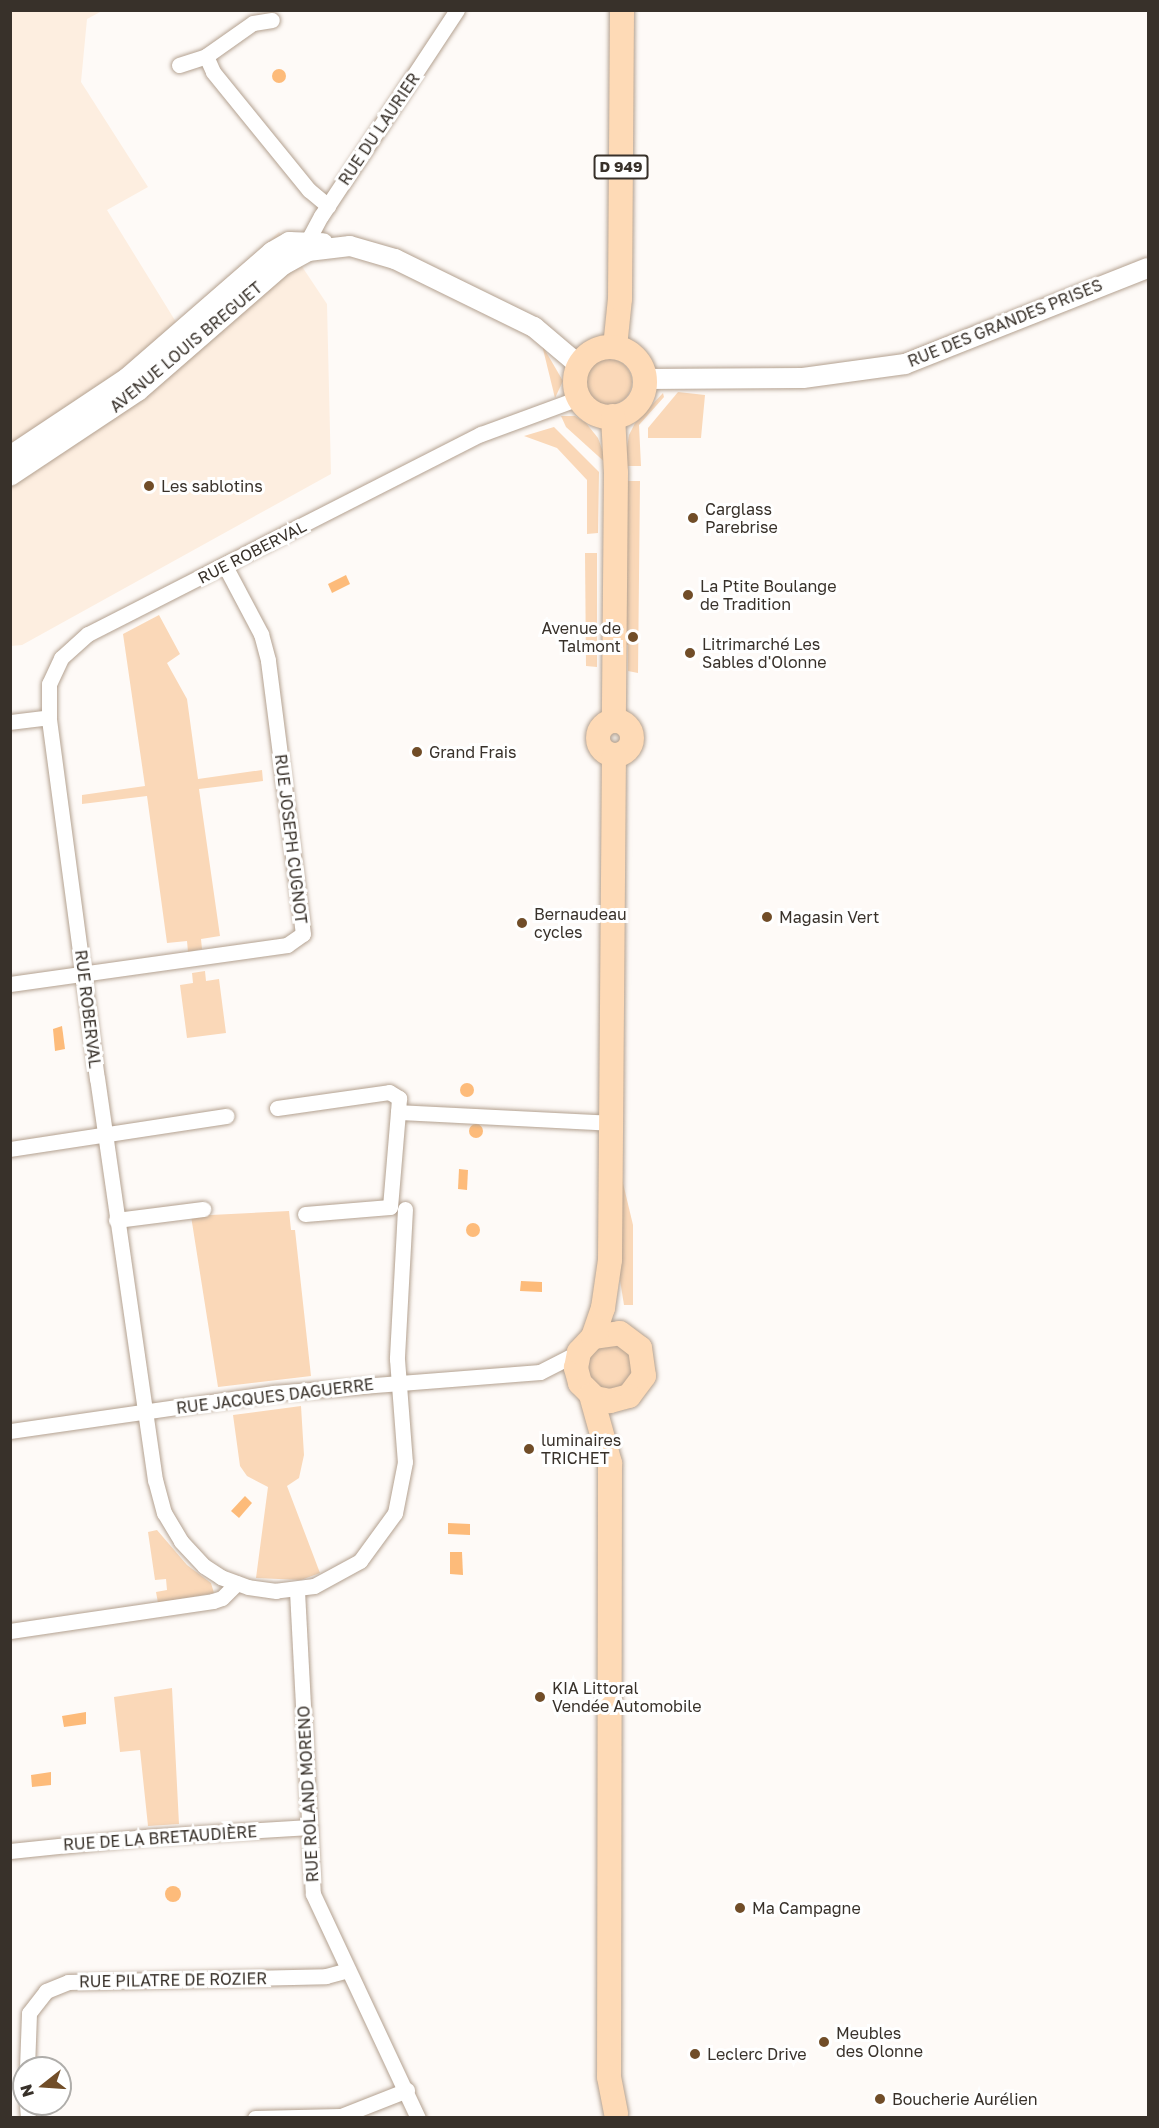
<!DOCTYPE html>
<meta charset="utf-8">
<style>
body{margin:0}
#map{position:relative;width:1159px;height:2128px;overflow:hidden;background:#fefaf7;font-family:"Golos Text",sans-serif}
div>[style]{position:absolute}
.built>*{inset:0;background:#fdeee0}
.green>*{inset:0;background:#fad8b8}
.round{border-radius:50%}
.water>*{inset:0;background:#fdbb7a}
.roads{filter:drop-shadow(0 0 2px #b3a190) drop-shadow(0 0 2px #b3a190)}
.minor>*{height:15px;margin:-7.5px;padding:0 7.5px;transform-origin:7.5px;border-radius:7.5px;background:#fff}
.tertiary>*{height:20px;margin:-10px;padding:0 10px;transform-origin:10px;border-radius:10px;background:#fff}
.primary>*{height:24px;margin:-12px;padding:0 12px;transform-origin:12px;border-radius:12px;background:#fedab6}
.primary>.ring{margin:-12px;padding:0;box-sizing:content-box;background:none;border:24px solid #fedab6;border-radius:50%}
.dots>*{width:16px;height:16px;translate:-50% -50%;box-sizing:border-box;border:3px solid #fff;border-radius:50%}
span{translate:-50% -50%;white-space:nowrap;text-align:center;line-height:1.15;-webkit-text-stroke:6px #fff;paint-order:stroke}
.shield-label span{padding:2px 4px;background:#fff;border:2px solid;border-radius:4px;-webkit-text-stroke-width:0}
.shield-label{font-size:15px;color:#38312a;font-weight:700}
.street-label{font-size:16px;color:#38312a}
.poi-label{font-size:16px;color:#38312a}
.left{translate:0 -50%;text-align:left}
.right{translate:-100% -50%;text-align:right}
.frame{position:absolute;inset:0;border:12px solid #38312a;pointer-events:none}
.north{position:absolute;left:12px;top:2056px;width:60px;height:60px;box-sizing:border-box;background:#fff;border:2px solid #afadaa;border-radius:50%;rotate:253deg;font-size:16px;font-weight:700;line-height:24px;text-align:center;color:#38312a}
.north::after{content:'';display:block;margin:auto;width:21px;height:27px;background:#714d28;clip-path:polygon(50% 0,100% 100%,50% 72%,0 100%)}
</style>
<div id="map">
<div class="built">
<i style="clip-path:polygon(10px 11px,102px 11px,87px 19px,81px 82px,148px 187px,107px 210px,176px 322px,279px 232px,327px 304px,331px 474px,22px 645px,11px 646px)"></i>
</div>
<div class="green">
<i style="clip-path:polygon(542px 345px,563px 381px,555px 398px)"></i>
<i class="round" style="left:586px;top:359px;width:46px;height:46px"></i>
<i style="clip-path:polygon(678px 392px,705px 395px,701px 438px,648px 438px,648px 428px)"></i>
<i style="clip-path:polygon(663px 393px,664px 397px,639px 425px,641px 466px,624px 466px,629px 435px,635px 423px)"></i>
<i style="clip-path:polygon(561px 416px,575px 416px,586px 423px,598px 438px,608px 465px,566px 427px)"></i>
<i style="clip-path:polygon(554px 427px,599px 472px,598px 533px,587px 534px,587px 480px,557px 448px,524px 436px)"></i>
<i style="clip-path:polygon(624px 481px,640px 481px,638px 673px,628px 671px,628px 645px,622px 644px)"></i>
<i style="clip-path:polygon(585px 553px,597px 553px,597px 667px,586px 666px)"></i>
<i style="clip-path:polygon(159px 615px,180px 654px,167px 663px,187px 699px,198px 779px,262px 770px,263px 781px,199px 789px,220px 936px,201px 939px,202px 949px,188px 952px,187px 941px,167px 943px,147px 796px,82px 804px,82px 795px,145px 786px,123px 634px)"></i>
<i style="clip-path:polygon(205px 971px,206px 981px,219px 979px,226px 1033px,187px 1038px,180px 985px,193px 983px,192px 973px)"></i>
<i style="clip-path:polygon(622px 1179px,633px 1225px,633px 1305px,624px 1305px,619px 1274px)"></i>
<i style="clip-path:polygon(289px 1211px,291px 1230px,295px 1230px,311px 1376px,218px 1387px,191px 1216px)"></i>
<i class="round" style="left:587px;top:1344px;width:46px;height:46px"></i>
<i style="clip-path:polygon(301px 1406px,304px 1455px,299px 1478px,287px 1486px,320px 1573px,301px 1580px,256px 1578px,268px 1487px,247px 1476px,240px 1466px,233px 1415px)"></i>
<i style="clip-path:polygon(157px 1530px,187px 1565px,211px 1583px,214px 1593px,158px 1603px,156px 1592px,167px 1590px,166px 1579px,155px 1580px,148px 1532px)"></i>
<i style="clip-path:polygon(172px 1688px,179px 1824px,148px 1826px,140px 1750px,120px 1752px,114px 1697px)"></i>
</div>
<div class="water">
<i class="round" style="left:272px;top:69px;width:14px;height:14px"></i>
<i style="clip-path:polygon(346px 575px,350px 584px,332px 593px,328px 584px)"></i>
<i style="clip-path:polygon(62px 1026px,65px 1049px,55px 1051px,53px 1029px)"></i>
<i class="round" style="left:460px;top:1083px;width:14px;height:14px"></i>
<i class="round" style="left:469px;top:1124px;width:14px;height:14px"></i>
<i style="clip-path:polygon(459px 1169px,468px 1170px,467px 1190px,458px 1189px)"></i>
<i class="round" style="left:466px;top:1223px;width:14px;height:14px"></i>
<i style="clip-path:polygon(521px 1281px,542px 1282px,542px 1292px,520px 1291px)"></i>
<i style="clip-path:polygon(245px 1496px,252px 1503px,239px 1518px,231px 1511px)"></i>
<i style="clip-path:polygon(448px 1523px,470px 1524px,470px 1535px,448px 1534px)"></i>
<i style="clip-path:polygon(450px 1552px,462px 1552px,463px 1575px,450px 1574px)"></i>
<i style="clip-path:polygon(86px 1712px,86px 1724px,64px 1727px,62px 1716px)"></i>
<i style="clip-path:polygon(51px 1772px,51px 1785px,32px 1787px,31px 1775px)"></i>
<i class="round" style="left:165px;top:1886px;width:16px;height:16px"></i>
</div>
<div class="roads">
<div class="minor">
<i style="left:206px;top:56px;width:17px;rotate:66deg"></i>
<i style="left:213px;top:72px;width:152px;rotate:50.9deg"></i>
<i style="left:309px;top:190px;width:25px;rotate:40deg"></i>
<i style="left:179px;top:65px;width:28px;rotate:-18deg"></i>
<i style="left:206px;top:56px;width:57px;rotate:-35.1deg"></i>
<i style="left:253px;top:23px;width:19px;rotate:-9deg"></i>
<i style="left:308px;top:251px;width:11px;rotate:-90deg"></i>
<i style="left:308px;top:240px;width:27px;rotate:-62deg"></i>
<i style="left:321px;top:216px;width:247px;rotate:-56.6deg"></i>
<i style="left:10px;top:722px;width:39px;rotate:-7deg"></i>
<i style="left:10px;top:984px;width:280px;rotate:-8deg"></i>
<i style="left:287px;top:945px;width:19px;rotate:-35deg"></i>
<i style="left:303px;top:934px;width:276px;rotate:-97.3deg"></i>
<i style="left:268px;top:660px;width:27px;rotate:-105deg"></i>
<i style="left:261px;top:634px;width:77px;rotate:-117.9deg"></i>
<i style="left:277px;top:1108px;width:113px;rotate:-8.1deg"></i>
<i style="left:389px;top:1092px;width:12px;rotate:31deg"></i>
<i style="left:399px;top:1098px;width:14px;rotate:94deg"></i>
<i style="left:10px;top:1149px;width:219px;rotate:-8.7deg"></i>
<i style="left:405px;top:1209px;width:150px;rotate:93.1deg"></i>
<i style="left:397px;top:1359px;width:103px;rotate:85.6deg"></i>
<i style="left:405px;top:1462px;width:52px;rotate:101.1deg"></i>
<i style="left:395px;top:1513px;width:59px;rotate:126.1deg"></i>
<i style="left:360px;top:1561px;width:52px;rotate:151.5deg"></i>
<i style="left:314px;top:1586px;width:38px;rotate:173deg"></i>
<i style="left:276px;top:1591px;width:28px;rotate:-172deg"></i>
<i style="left:248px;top:1587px;width:29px;rotate:-160deg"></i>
<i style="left:221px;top:1577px;width:20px;rotate:-147deg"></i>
<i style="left:204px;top:1566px;width:34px;rotate:-133deg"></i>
<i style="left:181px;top:1541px;width:33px;rotate:-121deg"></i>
<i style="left:164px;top:1513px;width:34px;rotate:-105deg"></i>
<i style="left:155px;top:1480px;width:405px;rotate:-98.2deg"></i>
<i style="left:97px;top:1079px;width:365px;rotate:-97.6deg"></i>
<i style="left:49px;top:717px;width:33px;rotate:-90deg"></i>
<i style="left:49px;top:684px;width:29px;rotate:-65deg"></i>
<i style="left:61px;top:658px;width:36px;rotate:-42deg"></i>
<i style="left:88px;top:634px;width:441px;rotate:-27deg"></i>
<i style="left:481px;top:434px;width:104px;rotate:-20.2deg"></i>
<i style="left:305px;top:1214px;width:85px;rotate:-4.7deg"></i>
<i style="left:390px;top:1207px;width:95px;rotate:-85.2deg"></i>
<i style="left:398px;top:1112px;width:214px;rotate:2.9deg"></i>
<i style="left:116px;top:1220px;width:88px;rotate:-7.2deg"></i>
<i style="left:10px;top:1431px;width:266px;rotate:-8.2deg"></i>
<i style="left:273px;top:1393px;width:268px;rotate:-4.5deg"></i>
<i style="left:540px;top:1372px;width:44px;rotate:-27.1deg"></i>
<i style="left:297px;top:1591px;width:303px;rotate:87deg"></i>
<i style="left:313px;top:1894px;width:247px;rotate:64.9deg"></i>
<i style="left:10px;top:1631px;width:205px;rotate:-8.4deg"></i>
<i style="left:213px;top:1601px;width:9px;rotate:-18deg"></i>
<i style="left:222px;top:1598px;width:21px;rotate:-45deg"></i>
<i style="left:10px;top:1851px;width:136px;rotate:-5.9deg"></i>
<i style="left:145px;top:1837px;width:165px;rotate:-3.5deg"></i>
<i style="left:27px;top:2068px;width:55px;rotate:-87.9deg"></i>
<i style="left:29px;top:2013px;width:28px;rotate:-52deg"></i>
<i style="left:46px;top:1991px;width:24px;rotate:-22deg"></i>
<i style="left:68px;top:1982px;width:258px;rotate:-1.3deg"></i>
<i style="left:326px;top:1976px;width:23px;rotate:-15deg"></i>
<i style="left:27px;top:2104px;width:14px;rotate:86deg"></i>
<i style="left:255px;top:2118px;width:86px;rotate:-1.3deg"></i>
<i style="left:341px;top:2116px;width:71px;rotate:-21.5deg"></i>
</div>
<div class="tertiary">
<i style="left:644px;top:379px;width:159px;rotate:-0.4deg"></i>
<i style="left:803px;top:378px;width:103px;rotate:-7.8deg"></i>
<i style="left:905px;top:364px;width:261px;rotate:-21.6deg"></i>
<i style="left:10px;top:456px;width:141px;rotate:-33.7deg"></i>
<i style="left:127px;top:378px;width:192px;rotate:-41deg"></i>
<i style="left:272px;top:252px;width:20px;rotate:-30deg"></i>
<i style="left:289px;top:242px;width:34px;rotate:2deg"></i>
<i style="left:10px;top:476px;width:154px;rotate:-33.6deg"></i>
<i style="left:138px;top:391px;width:192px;rotate:-41deg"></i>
<i style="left:283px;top:265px;width:29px;rotate:-29deg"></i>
<i style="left:308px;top:251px;width:42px;rotate:-6.8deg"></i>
<i style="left:350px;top:246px;width:47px;rotate:16.1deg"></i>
<i style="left:395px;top:259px;width:155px;rotate:26.1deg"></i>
<i style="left:534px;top:327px;width:59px;rotate:40.2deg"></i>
</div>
<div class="primary">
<i style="left:615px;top:347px;width:48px;rotate:-84.1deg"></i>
<i style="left:620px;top:299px;width:289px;rotate:-89.6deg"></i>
<i class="ring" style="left:575px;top:347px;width:46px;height:46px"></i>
<i style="left:613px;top:416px;width:57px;rotate:87deg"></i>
<i style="left:616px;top:473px;width:248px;rotate:90.5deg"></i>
<i class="ring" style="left:598px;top:721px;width:10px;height:10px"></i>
<i style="left:593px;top:1337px;width:27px;rotate:-8deg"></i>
<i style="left:620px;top:1333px;width:25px;rotate:37deg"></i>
<i style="left:640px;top:1348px;width:28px;rotate:82deg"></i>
<i style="left:644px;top:1376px;width:25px;rotate:127deg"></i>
<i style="left:629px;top:1396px;width:20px;rotate:165deg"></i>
<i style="left:610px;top:1401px;width:15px;rotate:-169deg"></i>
<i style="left:595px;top:1398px;width:21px;rotate:-135deg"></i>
<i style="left:580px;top:1383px;width:16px;rotate:-105deg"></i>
<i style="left:576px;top:1368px;width:16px;rotate:-79deg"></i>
<i style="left:579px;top:1352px;width:21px;rotate:-47deg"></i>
<i style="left:593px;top:1337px;width:31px;rotate:-71deg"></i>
<i style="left:603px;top:1308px;width:49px;rotate:-81.7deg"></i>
<i style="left:610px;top:1260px;width:504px;rotate:-89.55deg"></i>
<i style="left:591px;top:1395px;width:71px;rotate:74.4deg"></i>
<i style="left:610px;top:1463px;width:614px;rotate:90.09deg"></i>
<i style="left:609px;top:2077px;width:37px;rotate:79deg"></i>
</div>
</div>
<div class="dots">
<i style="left:149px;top:486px;background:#714d28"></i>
<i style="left:693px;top:518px;background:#714d28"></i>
<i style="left:688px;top:595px;background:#714d28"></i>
<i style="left:633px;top:637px;background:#714d28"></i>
<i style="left:690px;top:653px;background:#714d28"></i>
<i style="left:417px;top:752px;background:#714d28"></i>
<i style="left:767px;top:917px;background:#714d28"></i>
<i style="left:522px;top:923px;background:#714d28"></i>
<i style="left:529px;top:1449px;background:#714d28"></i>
<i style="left:540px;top:1697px;background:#714d28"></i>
<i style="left:740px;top:1908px;background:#714d28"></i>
<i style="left:824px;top:2042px;background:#714d28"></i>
<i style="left:695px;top:2054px;background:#714d28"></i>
<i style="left:880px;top:2099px;background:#714d28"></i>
</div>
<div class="shield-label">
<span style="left:621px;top:167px">D 949</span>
</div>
<div class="street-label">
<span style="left:379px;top:129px;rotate:-56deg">RUE DU LAURIER</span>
<span style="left:1005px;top:323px;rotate:-22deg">RUE DES GRANDES PRISES</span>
<span style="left:186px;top:347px;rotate:-40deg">AVENUE LOUIS BREGUET</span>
<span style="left:252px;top:552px;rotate:-27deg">RUE ROBERVAL</span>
<span style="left:291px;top:839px;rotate:83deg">RUE JOSEPH CUGNOT</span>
<span style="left:88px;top:1009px;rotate:83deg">RUE ROBERVAL</span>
<span style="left:275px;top:1396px;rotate:-7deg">RUE JACQUES DAGUERRE</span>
<span style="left:308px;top:1794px;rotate:-93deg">RUE ROLAND MORENO</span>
<span style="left:160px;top:1838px;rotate:-4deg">RUE DE LA BRETAUDIÈRE</span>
<span style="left:173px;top:1980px;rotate:-1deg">RUE PILATRE DE ROZIER</span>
</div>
<div class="poi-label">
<span class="left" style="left:161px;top:486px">Les sablotins</span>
<span class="left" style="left:705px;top:518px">Carglass<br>Parebrise</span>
<span class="left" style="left:700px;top:595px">La Ptite Boulange<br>de Tradition</span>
<span class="right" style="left:621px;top:637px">Avenue de<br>Talmont</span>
<span class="left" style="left:702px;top:653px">Litrimarché Les<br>Sables d'Olonne</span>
<span class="left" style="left:429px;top:752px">Grand Frais</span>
<span class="left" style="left:534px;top:923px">Bernaudeau<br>cycles</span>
<span class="left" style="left:779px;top:917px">Magasin Vert</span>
<span class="left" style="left:541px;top:1449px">luminaires<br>TRICHET</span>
<span class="left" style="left:552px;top:1697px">KIA Littoral<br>Vendée Automobile</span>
<span class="left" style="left:752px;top:1908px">Ma Campagne</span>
<span class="left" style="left:836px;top:2042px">Meubles<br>des Olonne</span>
<span class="left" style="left:707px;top:2054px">Leclerc Drive</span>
<span class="left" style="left:892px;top:2099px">Boucherie Aurélien</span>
</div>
<div class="frame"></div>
<div class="north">N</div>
</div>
